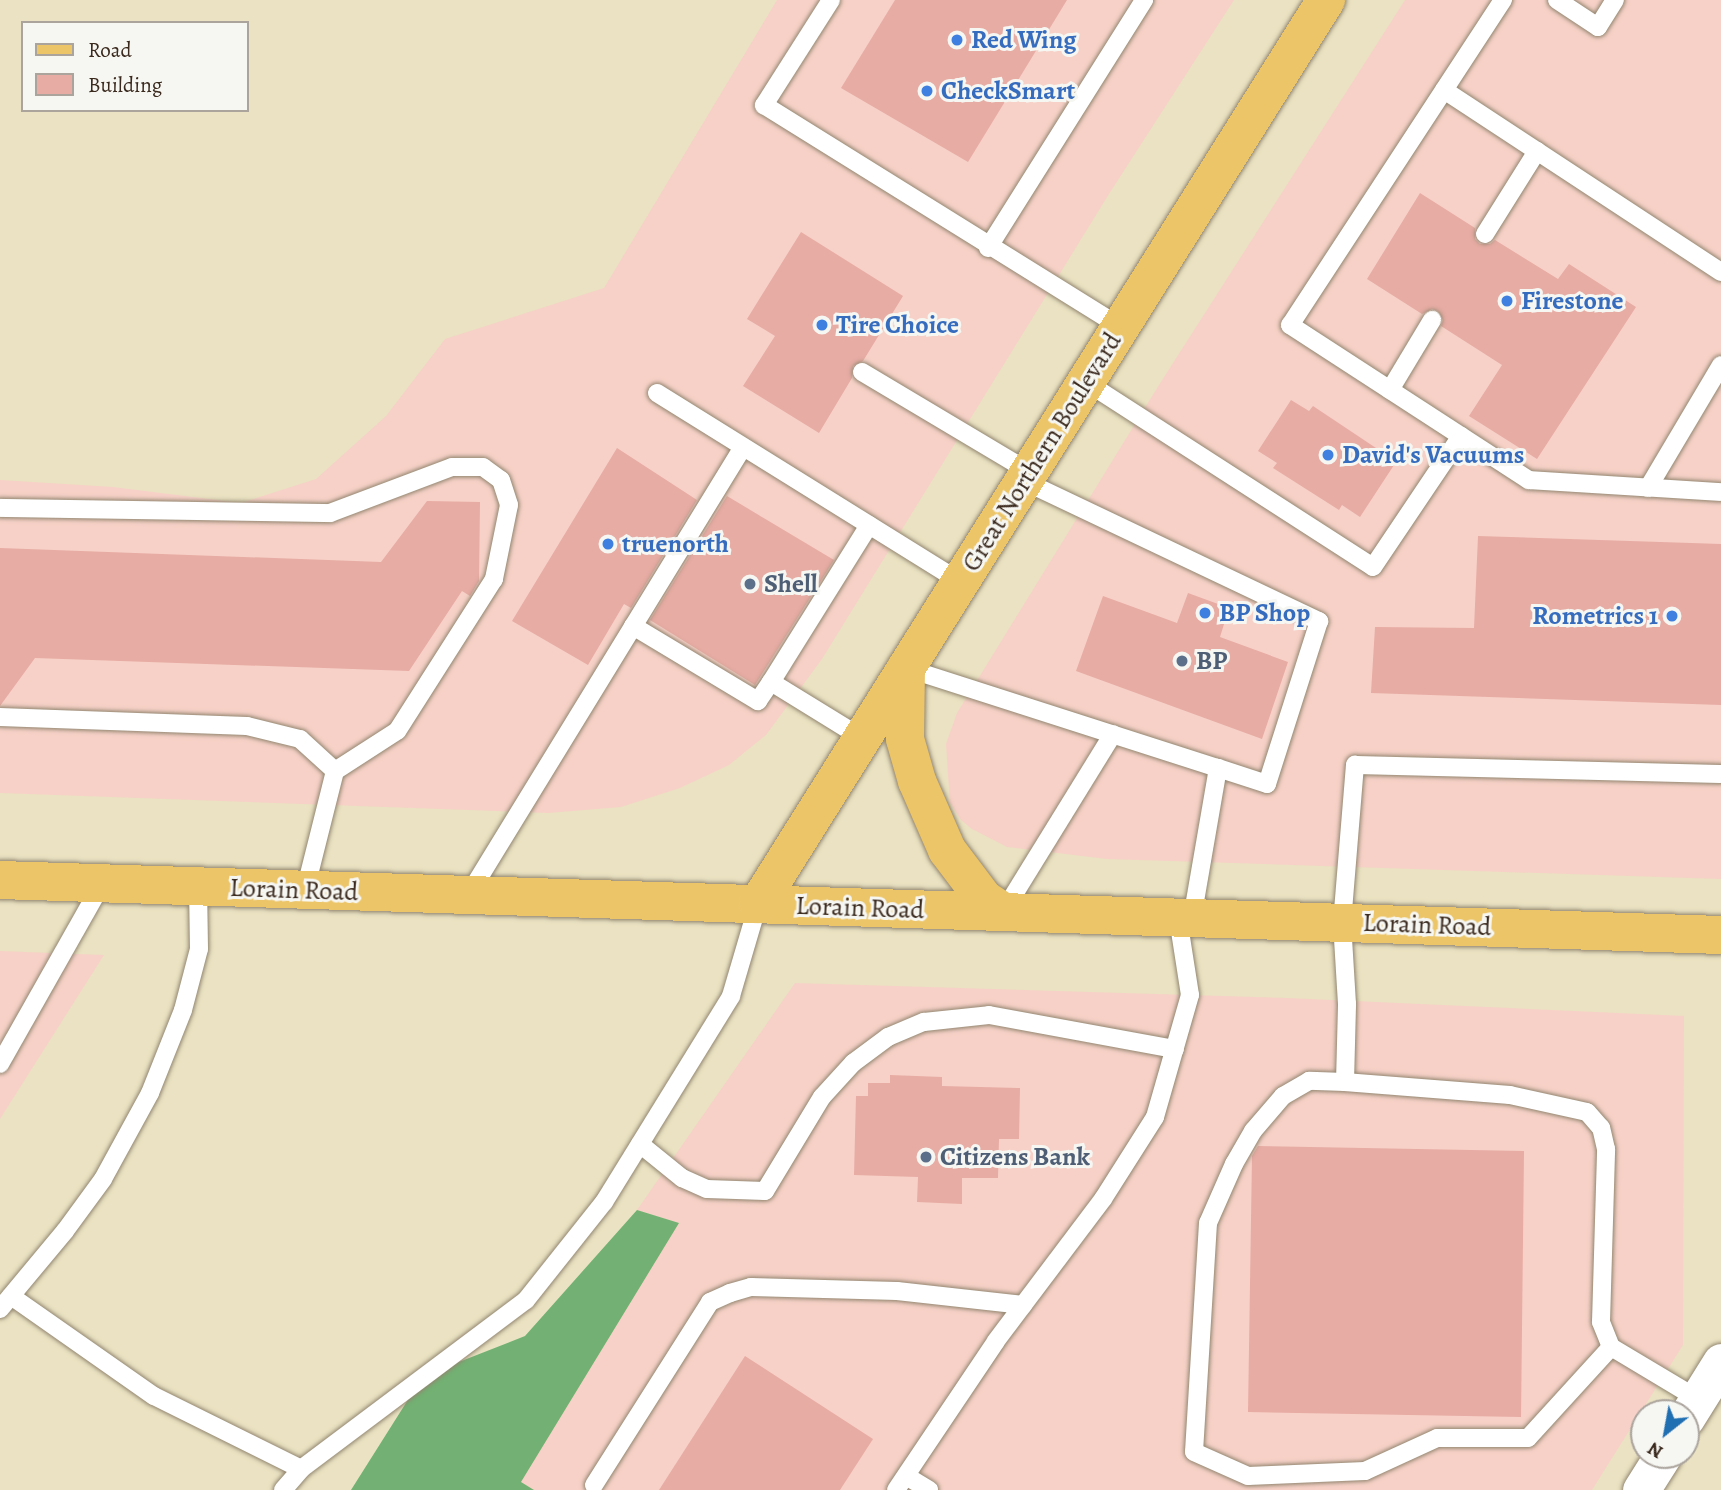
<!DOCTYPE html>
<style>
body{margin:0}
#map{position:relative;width:1721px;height:1490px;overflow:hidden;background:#eae2c2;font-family:Alegreya,serif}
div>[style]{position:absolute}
.built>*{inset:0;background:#f7d1c7}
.forest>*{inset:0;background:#72b173}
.building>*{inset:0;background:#e7aca4}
.roads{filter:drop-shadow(0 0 2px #928670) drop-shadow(0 0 2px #928670)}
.lane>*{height:18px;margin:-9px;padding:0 9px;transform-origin:9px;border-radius:9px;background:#fff}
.street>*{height:37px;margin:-18.5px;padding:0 18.5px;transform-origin:18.5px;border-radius:18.5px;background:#fff}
.primary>*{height:38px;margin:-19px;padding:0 19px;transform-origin:19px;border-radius:19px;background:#ecc569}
.dots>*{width:19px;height:19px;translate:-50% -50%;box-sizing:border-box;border:4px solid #f6f6f2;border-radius:50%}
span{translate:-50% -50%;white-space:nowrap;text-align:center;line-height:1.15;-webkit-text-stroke:6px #f6f6f2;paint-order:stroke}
.shop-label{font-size:26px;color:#366cbe;font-weight:700}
.left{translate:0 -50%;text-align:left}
.right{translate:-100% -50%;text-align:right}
.street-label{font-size:26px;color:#3b2a1e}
.service-label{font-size:26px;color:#4e5e75;font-weight:700}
.legend{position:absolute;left:21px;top:21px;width:228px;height:91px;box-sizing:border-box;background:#f6f6f2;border:2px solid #aba49d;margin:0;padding:9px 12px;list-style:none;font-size:21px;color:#3b2a1e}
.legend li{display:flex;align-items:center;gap:14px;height:35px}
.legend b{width:35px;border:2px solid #aba49d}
.north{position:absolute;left:1630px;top:1399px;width:70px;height:70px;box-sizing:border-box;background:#f6f6f2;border:2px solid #aba49d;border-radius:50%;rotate:211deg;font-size:19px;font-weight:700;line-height:28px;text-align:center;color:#3b2a1e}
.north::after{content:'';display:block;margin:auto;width:24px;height:32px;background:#1f6fb2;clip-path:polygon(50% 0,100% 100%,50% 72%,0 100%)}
</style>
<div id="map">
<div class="built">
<i style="clip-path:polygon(777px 0,1234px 0,1109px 194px,822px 659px,766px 735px,729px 765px,680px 788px,621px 807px,548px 813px,0 793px,0 480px,113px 487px,241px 503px,316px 479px,386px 416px,445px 339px,604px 288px)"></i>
<i style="clip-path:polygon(1405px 0,1721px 0,1721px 879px,1107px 859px,1007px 847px,972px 829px,961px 820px,950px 803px,946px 744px,957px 713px,1159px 385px)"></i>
<i style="clip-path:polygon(0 951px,104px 955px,0 1119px)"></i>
<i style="clip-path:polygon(795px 983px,1287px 998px,1684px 1016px,1683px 1345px,1592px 1490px,534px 1490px,521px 1482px,679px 1223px,637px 1210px)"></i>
</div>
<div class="forest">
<i style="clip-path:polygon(637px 1210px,679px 1223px,521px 1482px,534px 1490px,351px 1490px,423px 1376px,525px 1336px)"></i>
</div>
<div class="building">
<i style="clip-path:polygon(895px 0,1067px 0,968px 162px,841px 88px)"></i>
<i style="clip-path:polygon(1420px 193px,1475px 228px,1475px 239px,1480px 244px,1490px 244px,1495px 240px,1558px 279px,1569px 264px,1636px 307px,1537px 459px,1469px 416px,1502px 365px,1441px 326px,1443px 320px,1438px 311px,1432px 309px,1422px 314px,1367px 279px)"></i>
<i style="clip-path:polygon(801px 232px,903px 296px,863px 361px,853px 366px,852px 378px,819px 433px,743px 386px,775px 336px,747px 319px)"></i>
<i style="clip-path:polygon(1291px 400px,1309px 411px,1313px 406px,1379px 450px,1376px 454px,1394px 465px,1360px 517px,1342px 505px,1339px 510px,1273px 468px,1277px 463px,1258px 451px)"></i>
<i style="clip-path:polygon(617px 448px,697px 500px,631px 608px,624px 604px,588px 665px,512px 621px)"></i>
<i style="clip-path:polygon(727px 496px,834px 560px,755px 685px,650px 620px)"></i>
<i style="clip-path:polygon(427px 501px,480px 502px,479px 581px,470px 596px,462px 591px,409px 671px,35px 658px,0 706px,0 548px,381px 562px)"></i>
<i style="clip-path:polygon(1478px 536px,1721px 544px,1721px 705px,1371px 693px,1375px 627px,1474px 628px)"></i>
<i style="clip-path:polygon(1188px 593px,1229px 608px,1220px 637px,1288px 662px,1262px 739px,1076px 671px,1103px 596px,1177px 623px)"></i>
<i style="clip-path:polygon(890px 1075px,942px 1077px,942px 1086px,1020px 1088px,1019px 1139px,999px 1139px,998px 1178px,962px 1178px,962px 1204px,917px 1202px,918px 1177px,854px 1175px,856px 1096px,868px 1096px,868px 1083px,890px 1083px)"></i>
<i style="clip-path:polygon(1258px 1146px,1524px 1151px,1521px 1417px,1248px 1412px,1252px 1156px)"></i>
<i style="clip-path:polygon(745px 1356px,873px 1439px,840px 1490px,659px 1490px)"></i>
</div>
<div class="roads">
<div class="lane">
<i style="left:831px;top:0;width:125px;rotate:122.5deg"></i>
<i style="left:764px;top:105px;width:420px;rotate:31.9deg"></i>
<i style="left:1557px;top:0;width:49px;rotate:33.4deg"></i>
<i style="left:1598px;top:27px;width:32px;rotate:-58deg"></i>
<i style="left:1444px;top:90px;width:108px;rotate:-56.8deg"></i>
<i style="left:1485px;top:234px;width:98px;rotate:-57.9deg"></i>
<i style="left:988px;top:248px;width:293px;rotate:-57.8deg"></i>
<i style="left:1721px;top:272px;width:331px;rotate:-146.7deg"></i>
<i style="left:1444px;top:90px;width:281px;rotate:123.2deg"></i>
<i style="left:1290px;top:325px;width:285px;rotate:33deg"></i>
<i style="left:1529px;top:480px;width:192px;rotate:3.6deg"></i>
<i style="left:862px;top:372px;width:196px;rotate:30.8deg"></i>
<i style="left:1086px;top:382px;width:341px;rotate:32.8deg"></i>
<i style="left:1373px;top:567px;width:158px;rotate:-56.1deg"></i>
<i style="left:1390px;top:390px;width:82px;rotate:-59deg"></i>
<i style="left:657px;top:393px;width:358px;rotate:31.9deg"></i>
<i style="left:1024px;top:481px;width:327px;rotate:25.4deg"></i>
<i style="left:1319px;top:621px;width:171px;rotate:107.7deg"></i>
<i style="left:1267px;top:784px;width:52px;rotate:-161.9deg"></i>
<i style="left:1648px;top:488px;width:143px;rotate:-59.3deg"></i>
<i style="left:0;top:508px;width:330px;rotate:0.9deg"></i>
<i style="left:330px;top:513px;width:130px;rotate:-20.7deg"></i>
<i style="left:452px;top:467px;width:31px"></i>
<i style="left:483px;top:467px;width:22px;rotate:36deg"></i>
<i style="left:501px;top:480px;width:26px;rotate:72deg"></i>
<i style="left:509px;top:505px;width:76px;rotate:101.5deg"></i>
<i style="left:494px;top:579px;width:180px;rotate:122.5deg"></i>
<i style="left:397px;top:731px;width:74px;rotate:147.2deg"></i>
<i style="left:633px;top:626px;width:146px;rotate:31deg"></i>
<i style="left:758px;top:701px;width:23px;rotate:-56deg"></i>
<i style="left:906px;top:668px;width:328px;rotate:17.8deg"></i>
<i style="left:1218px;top:768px;width:152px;rotate:99.8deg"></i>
<i style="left:0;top:717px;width:247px;rotate:2.1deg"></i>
<i style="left:247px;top:726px;width:55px;rotate:13.8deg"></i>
<i style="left:300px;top:739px;width:47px;rotate:42.4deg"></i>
<i style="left:335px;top:771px;width:123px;rotate:104.1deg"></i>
<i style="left:862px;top:738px;width:107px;rotate:-148.4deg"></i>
<i style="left:771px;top:682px;width:185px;rotate:-58deg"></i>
<i style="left:469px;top:894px;width:524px;rotate:-58.49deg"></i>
<i style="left:1003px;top:912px;width:209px;rotate:-58.3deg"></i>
<i style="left:0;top:1064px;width:207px;rotate:-60.5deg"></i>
<i style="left:1345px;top:1082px;width:36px;rotate:-178deg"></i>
<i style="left:1309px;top:1081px;width:30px;rotate:150deg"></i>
<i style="left:1283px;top:1096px;width:46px;rotate:130.6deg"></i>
<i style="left:1253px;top:1131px;width:38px;rotate:120deg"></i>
<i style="left:1234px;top:1164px;width:64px;rotate:113.8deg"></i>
<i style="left:1208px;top:1223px;width:229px;rotate:93.5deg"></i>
<i style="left:1194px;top:1452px;width:59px;rotate:24deg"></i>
<i style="left:1248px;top:1476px;width:117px;rotate:-2.4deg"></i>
<i style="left:1365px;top:1471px;width:79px;rotate:-24.6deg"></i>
<i style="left:1437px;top:1438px;width:91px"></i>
<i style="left:1528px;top:1438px;width:123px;rotate:-47.6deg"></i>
<i style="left:640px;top:1144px;width:54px;rotate:39deg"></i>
<i style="left:682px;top:1178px;width:27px;rotate:24deg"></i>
<i style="left:707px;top:1189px;width:58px;rotate:2deg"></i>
<i style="left:765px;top:1191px;width:110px;rotate:-58.8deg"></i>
<i style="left:822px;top:1097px;width:46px;rotate:-47.6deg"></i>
<i style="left:853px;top:1063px;width:44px;rotate:-36.6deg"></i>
<i style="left:888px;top:1037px;width:39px;rotate:-23deg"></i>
<i style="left:924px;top:1022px;width:65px;rotate:-6.1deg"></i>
<i style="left:989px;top:1015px;width:189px;rotate:10.4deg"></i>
<i style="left:11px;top:1296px;width:174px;rotate:35deg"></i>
<i style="left:154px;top:1396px;width:164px;rotate:26.4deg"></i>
<i style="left:0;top:1309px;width:102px;rotate:-50.2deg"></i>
<i style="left:65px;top:1231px;width:64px;rotate:-53.8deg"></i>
<i style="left:103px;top:1179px;width:98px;rotate:-61.3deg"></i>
<i style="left:150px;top:1093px;width:89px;rotate:-68.3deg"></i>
<i style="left:183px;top:1010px;width:63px;rotate:-75.3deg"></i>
<i style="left:199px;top:949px;width:63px;rotate:-90.9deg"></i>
<i style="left:1698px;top:1399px;width:101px;rotate:-149.1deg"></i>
<i style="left:1611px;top:1347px;width:27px;rotate:-112deg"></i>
<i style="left:1601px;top:1322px;width:173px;rotate:-88.3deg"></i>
<i style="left:1606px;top:1149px;width:22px;rotate:-103deg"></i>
<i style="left:1601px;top:1128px;width:21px;rotate:-131deg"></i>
<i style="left:1587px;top:1112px;width:79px;rotate:-167.6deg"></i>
<i style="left:1510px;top:1095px;width:166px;rotate:-175.5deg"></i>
<i style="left:1345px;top:1082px;width:78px;rotate:-88.5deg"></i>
<i style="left:1347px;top:1004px;width:81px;rotate:-93.5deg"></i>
<i style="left:1342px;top:923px;width:159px;rotate:-85.3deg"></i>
<i style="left:1355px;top:765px;width:366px;rotate:1.4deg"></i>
<i style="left:906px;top:1476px;width:27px;rotate:31deg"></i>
<i style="left:594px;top:1485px;width:217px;rotate:-57.6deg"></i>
<i style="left:710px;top:1302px;width:22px;rotate:-24deg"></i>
<i style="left:730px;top:1293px;width:22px;rotate:-16deg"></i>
<i style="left:751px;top:1287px;width:146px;rotate:1.6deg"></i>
<i style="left:897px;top:1291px;width:127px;rotate:6.3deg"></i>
<i style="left:283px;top:1490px;width:28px;rotate:-49deg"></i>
<i style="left:301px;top:1469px;width:281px;rotate:-36.9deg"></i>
<i style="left:526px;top:1300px;width:125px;rotate:-51.5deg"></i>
<i style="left:604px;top:1202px;width:242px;rotate:-58.3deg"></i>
<i style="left:731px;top:996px;width:96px;rotate:-73.6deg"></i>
<i style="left:896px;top:1490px;width:179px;rotate:-56.1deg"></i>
<i style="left:996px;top:1341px;width:178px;rotate:-53deg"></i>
<i style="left:1103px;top:1199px;width:97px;rotate:-57.6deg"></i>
<i style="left:1155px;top:1117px;width:127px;rotate:-74deg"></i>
<i style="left:1190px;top:995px;width:78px;rotate:-98.9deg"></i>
</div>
<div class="street">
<i style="left:1686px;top:1418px;width:66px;rotate:-58deg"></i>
<i style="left:1641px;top:1490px;width:41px;rotate:-57.8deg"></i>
</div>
<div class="primary">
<i style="left:906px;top:668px;width:71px;rotate:90.8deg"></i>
<i style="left:905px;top:739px;width:44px;rotate:74.1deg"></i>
<i style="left:917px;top:781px;width:75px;rotate:66.5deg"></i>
<i style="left:947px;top:850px;width:61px;rotate:52.9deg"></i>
<i style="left:984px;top:899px;width:23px;rotate:34deg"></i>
<i style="left:0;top:880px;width:1722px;rotate:1.83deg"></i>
<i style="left:758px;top:904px;width:1068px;rotate:-57.86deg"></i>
</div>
</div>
<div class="dots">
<i style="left:957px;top:40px;background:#3f7fe0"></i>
<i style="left:927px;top:91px;background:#3f7fe0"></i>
<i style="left:1507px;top:301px;background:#3f7fe0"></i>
<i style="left:822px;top:325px;background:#3f7fe0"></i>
<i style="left:1328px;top:455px;background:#3f7fe0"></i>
<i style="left:608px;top:544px;background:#3f7fe0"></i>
<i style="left:750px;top:584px;background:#5c6f8a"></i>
<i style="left:1205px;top:613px;background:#3f7fe0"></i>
<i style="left:1672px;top:616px;background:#3f7fe0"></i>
<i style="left:1182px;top:661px;background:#5c6f8a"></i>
<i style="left:926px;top:1157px;background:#5c6f8a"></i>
</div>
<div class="shop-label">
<span class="left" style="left:971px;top:40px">Red Wing</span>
<span class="left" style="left:941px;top:91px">CheckSmart</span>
<span class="left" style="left:1521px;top:301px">Firestone</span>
<span class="left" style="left:836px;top:325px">Tire Choice</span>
<span class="left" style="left:1342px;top:455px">David's Vacuums</span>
<span class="left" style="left:622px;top:544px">truenorth</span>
<span class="left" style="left:1219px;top:613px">BP Shop</span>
<span class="right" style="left:1658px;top:616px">Rometrics 1</span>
</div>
<div class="street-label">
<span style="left:1042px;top:452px;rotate:-58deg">Great Northern Boulevard</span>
<span style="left:294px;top:890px;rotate:2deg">Lorain Road</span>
<span style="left:860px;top:908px;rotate:2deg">Lorain Road</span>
<span style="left:1427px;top:925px;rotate:2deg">Lorain Road</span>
</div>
<div class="service-label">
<span class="left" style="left:764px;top:584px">Shell</span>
<span class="left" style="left:1196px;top:661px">BP</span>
<span class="left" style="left:940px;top:1157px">Citizens Bank</span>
</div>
<ul class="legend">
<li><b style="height:9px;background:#ecc569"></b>Road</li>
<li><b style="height:19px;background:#e7aca4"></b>Building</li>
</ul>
<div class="north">N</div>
</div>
